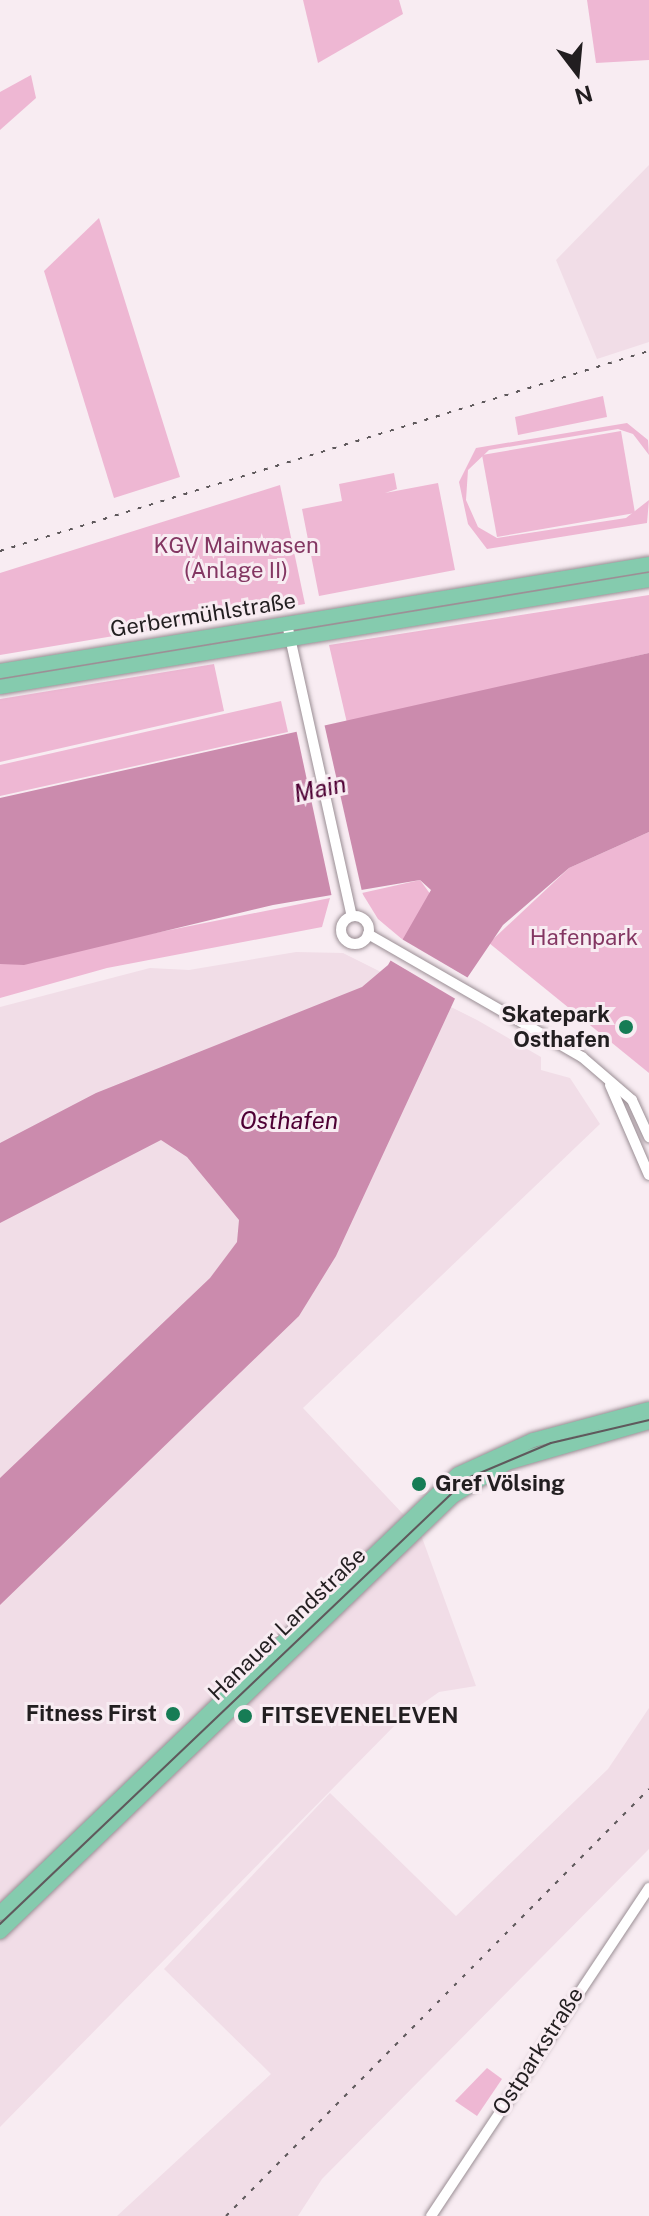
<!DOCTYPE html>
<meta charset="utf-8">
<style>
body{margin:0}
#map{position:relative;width:649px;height:2216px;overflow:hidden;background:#f8ecf2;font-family:"Public Sans",sans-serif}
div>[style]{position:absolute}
.built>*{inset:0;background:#f1dde7}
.green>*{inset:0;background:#eeb7d3}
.water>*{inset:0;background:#cb8bad}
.pier>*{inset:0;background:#f8ecf2}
.roads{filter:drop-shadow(0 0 2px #9a8e94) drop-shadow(0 0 2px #9a8e94)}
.minor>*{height:10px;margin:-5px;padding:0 5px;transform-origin:5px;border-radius:5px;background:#fff}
.minor>.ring{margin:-5px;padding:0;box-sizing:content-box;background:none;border:10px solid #fff;border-radius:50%}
.major>*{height:14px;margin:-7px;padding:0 7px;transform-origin:7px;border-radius:7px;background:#85cbae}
.tram>*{height:2px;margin:-1px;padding:0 1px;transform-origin:1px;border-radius:1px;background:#5f595c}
.rail>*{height:2px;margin-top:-1px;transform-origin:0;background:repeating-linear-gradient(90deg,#5f595c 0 4px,transparent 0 12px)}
.dots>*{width:22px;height:22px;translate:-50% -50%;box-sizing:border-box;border:4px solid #f8ecf2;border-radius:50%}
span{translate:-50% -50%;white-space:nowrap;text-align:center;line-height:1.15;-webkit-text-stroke:6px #f8ecf2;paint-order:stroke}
.park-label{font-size:22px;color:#833662}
.street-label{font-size:22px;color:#221e20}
.poi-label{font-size:22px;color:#221e20;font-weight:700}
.right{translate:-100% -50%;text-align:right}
.left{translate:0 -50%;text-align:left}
.water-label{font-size:24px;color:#4e0034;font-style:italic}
.north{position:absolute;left:537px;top:32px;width:80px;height:80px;-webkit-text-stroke:6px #f8ecf2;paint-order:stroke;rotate:164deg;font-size:22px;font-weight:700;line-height:32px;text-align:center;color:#221e20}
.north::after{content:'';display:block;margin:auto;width:28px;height:36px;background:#221e20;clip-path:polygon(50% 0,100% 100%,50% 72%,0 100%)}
</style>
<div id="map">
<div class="built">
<i style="clip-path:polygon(649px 165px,649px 342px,597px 359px,556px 260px)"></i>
<i style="clip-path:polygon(296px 952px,343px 953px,477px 1020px,541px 1057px,541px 1070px,570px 1078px,600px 1124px,303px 1408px,420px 1532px,476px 1686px,439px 1692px,401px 1719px,0 2127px,0 1007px,150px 968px,189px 970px)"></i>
<i style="clip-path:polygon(649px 1708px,649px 1849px,322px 2179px,298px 2216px,117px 2216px,271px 2074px,164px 1969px,330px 1793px,456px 1916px,608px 1769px)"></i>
</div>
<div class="green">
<i style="clip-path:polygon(303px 0,399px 0,403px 14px,318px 63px)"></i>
<i style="clip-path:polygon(587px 0,649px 0,649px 60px,596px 63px)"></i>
<i style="clip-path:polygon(31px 75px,36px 98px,0 130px,0 92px)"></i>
<i style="clip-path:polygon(99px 218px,180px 477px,114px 498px,44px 271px)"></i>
<i style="clip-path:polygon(603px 396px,607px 417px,518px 435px,515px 417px)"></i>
<i style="clip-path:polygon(627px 423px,648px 440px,649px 455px,633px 434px,618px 429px,489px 450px,468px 470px,466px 500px,478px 527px,497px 538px,626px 518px,649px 500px,647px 523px,487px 549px,468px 524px,459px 482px,476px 448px)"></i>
<i style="clip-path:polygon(621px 431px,635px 513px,497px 537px,482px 455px)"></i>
<i style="clip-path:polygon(394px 473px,397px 489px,385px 493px,438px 483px,455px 570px,319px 596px,302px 509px,342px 501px,339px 484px)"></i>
<i style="clip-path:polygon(280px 485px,305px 604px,0 655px,0 573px)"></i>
<i style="clip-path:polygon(649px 595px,649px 653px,347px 723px,329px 645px)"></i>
<i style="clip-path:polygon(214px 664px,224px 711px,0 762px,0 699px)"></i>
<i style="clip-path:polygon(281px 701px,288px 732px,0 796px,0 765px)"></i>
<i style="clip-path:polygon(649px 832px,649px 1073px,489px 943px,569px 868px)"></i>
<i style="clip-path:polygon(420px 880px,431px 895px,403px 940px,378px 919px,362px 893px)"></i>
<i style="clip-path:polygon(330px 898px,322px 927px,107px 968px,0 998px,0 964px)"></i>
<i style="clip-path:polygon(487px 2068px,502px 2079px,477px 2116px,455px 2101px)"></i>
</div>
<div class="water">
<i style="clip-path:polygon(649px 653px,649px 832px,569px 868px,503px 925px,459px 990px,336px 1256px,299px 1316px,0 1605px,0 1478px,210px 1278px,237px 1242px,239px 1220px,187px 1157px,161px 1140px,0 1223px,0 1143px,96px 1093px,362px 987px,388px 965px,431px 890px,420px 880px,273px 905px,24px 965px,0 964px,0 798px)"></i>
</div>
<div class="pier">
<i style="clip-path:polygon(324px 723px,363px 896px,333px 902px,296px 729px)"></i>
<i style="clip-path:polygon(400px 938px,470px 979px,459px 1001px,388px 959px)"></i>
</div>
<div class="roads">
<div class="minor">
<i style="left:287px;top:624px;width:299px;rotate:77.5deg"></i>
<i class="ring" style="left:341px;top:916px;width:18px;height:18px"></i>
<i style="left:368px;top:934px;width:247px;rotate:29.9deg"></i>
<i style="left:582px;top:1057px;width:66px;rotate:40.7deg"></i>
<i style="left:632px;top:1100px;width:41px;rotate:65.3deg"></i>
<i style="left:610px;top:1085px;width:98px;rotate:66.6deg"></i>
<i style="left:431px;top:2216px;width:394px;rotate:-56.4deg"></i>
</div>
<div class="major">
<i style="left:0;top:671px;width:658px;rotate:-9.36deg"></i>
<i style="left:0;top:687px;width:658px;rotate:-9.36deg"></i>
<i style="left:0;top:1913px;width:634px;rotate:-43.79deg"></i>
<i style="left:458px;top:1474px;width:82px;rotate:-24.4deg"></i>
<i style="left:533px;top:1440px;width:120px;rotate:-15deg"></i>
<i style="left:0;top:1932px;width:629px;rotate:-43.9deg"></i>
<i style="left:453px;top:1496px;width:63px;rotate:-31.4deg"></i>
<i style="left:507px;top:1463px;width:148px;rotate:-16.1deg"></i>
</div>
</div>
<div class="tram">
<i style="left:0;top:1924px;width:646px;rotate:-43.62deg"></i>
<i style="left:468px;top:1478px;width:90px;rotate:-22.9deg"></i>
<i style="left:551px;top:1443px;width:101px;rotate:-13.2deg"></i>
</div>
<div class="rail">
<i style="left:0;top:551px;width:679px;rotate:-17.13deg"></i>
<i style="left:226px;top:2216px;width:601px;rotate:-45.27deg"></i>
</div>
<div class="dots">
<i style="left:626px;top:1027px;background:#167c55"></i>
<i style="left:419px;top:1484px;background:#167c55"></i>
<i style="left:173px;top:1714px;background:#167c55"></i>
<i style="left:245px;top:1716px;background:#167c55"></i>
</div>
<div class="park-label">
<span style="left:236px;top:558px">KGV Mainwasen<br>(Anlage II)</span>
<span style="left:584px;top:938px">Hafenpark</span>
</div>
<div class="street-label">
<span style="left:203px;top:615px;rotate:-9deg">Gerbermühlstraße</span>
<span style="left:287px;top:1624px;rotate:-44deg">Hanauer Landstraße</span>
<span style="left:538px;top:2051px;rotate:-57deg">Ostparkstraße</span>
</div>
<div class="poi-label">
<span class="right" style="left:610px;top:1027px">Skatepark<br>Osthafen</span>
<span class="left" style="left:435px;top:1484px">Gref Völsing</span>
<span class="right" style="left:157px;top:1714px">Fitness First</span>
<span class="left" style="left:261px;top:1716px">FITSEVENELEVEN</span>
</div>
<div class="water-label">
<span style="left:320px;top:789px;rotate:-12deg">Main</span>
<span style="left:289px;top:1121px">Osthafen</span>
</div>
<div class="north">N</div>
</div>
